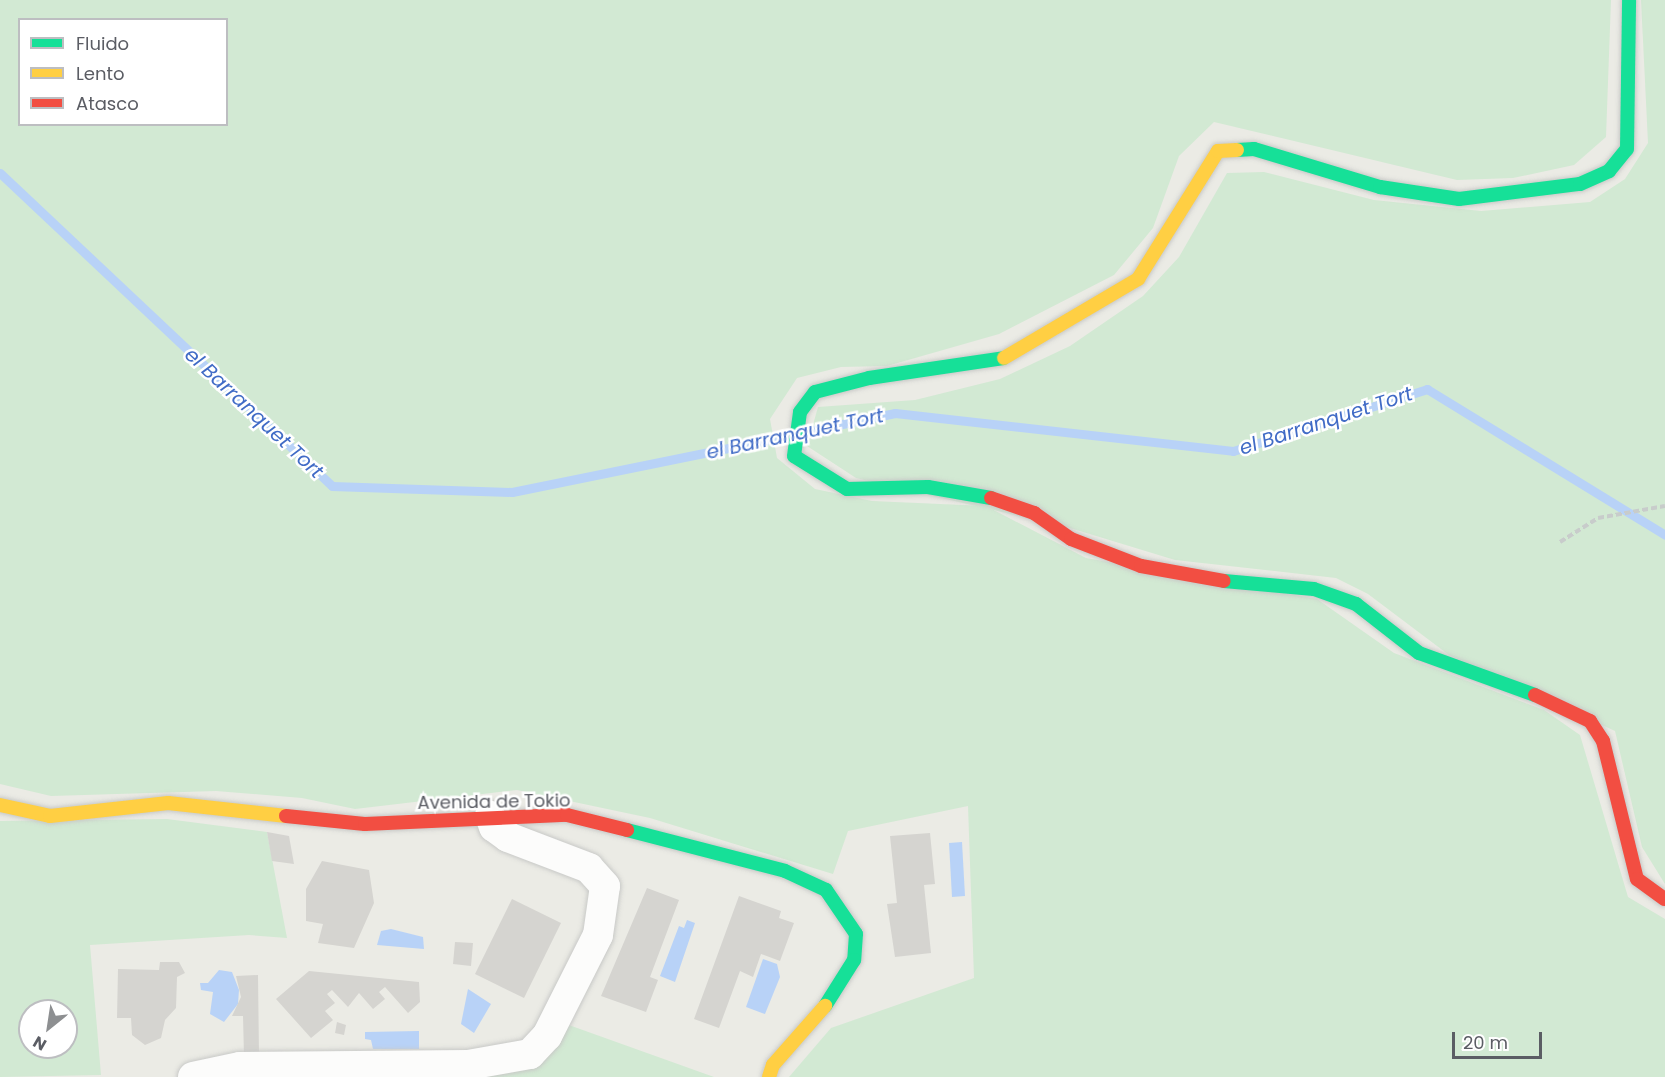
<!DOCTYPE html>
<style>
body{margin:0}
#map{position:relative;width:1665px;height:1077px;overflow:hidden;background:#ebebe5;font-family:Poppins,sans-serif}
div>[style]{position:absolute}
.green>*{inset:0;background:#d2e9d3}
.water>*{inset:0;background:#b8d2f7}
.stream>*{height:9px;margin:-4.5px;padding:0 4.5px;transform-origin:4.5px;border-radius:4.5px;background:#b8d2f7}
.building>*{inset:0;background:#d5d4d0}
.path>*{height:4px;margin-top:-2px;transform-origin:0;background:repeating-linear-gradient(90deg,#c8cccb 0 6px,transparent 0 9px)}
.roads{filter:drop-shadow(0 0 2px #c8c9c7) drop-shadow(0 0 2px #c8c9c7)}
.street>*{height:30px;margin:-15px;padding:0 15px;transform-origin:15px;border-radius:15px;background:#fcfcfb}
.fast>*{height:14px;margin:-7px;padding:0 7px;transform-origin:7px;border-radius:7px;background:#16e098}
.slow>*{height:14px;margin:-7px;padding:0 7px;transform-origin:7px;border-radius:7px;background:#ffcf43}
.jam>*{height:14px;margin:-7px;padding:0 7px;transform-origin:7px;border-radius:7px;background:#f24e42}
span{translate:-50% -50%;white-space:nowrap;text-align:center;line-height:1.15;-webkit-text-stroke:5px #fff;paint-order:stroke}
.street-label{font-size:18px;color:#5b5d64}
.water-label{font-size:20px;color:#406bc6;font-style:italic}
.legend{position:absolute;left:18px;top:18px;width:210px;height:108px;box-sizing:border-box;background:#fff;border:2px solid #bdbec1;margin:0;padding:8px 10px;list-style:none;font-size:18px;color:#5b5d64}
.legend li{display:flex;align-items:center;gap:12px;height:30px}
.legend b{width:30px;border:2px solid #bdbec1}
.north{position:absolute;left:18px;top:999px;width:60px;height:60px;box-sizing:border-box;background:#fff;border:2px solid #bdbec1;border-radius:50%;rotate:210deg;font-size:16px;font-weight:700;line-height:24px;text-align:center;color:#5b5d64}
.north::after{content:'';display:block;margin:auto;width:21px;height:27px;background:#8d8f91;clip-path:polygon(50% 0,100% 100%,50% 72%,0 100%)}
.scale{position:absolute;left:1452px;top:1032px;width:90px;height:27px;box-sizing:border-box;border:3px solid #5b5d64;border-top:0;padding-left:8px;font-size:18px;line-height:21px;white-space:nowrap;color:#5b5d64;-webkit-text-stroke:4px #fff;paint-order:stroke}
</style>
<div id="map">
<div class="green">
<i style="clip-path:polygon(evenodd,0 0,1611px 0,1606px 137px,1574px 165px,1513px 178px,1457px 180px,1214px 122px,1179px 156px,1153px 228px,1114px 275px,999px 334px,887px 366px,841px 367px,797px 378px,770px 419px,777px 458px,815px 489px,872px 501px,986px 506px,1086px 558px,1317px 599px,1394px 653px,1544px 710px,1580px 735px,1628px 897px,1665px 919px,1665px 1077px,789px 1077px,831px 1028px,974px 978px,968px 806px,848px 831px,833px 874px,650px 818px,517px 790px,355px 809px,302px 798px,216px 791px,51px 796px,0 784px,0 0,20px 20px,226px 20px,226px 124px,20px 124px,20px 20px)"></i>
<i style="clip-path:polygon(1641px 0,1665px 0,1665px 884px,1642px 847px,1615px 731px,1449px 655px,1368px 594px,1336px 578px,1175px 560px,1070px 528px,856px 478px,807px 446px,818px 407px,915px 400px,1000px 379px,1070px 346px,1143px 296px,1179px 257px,1227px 173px,1264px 172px,1374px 200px,1481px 211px,1590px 202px,1625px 179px,1648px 143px)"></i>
<i style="clip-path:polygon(evenodd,167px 819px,267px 832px,287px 938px,249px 935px,90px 945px,101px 1075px,0 1077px,0 821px,167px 819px,30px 1011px,66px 1011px,66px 1047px,30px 1047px,30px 1011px)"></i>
<i style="clip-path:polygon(566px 1024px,714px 1077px,484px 1077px,514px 1072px,547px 1051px)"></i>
</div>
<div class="water">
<i style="clip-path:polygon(962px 842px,965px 896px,952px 897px,949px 843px)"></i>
<i style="clip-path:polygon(687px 920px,695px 923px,675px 982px,660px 976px,679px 926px,684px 928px)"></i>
<i style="clip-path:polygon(391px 929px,423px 937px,424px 949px,377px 945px,381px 931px)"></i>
<i style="clip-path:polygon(763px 959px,777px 964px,780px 977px,765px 1014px,746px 1007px)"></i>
<i style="clip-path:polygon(219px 970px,232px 972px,239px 990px,238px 1004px,224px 1022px,210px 1014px,213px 992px,201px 990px,200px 983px,208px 983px)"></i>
<i style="clip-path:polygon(468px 989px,491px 1004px,474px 1033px,461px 1024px)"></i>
<i style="clip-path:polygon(419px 1031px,419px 1049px,373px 1049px,371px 1040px,365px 1039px,365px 1032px)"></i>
</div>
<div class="stream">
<i style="left:0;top:173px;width:456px;rotate:43.3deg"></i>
<i style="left:332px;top:486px;width:180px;rotate:1.9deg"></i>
<i style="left:512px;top:492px;width:285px;rotate:-11.5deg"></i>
<i style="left:804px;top:432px;width:93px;rotate:-11.8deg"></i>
<i style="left:895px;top:413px;width:340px;rotate:6.4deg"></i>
<i style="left:1233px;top:451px;width:204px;rotate:-17.7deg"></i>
<i style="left:1427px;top:389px;width:279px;rotate:31.5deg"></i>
</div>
<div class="building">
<i style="clip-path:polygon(267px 832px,289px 836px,294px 864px,272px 861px)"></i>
<i style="clip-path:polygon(930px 833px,935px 884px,924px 885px,931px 953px,895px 957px,887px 904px,897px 903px,890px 836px)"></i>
<i style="clip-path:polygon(322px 861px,369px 870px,374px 903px,354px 948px,318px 943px,323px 924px,306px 921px,306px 889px)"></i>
<i style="clip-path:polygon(647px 888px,679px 900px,650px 977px,658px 980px,646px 1012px,601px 996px)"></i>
<i style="clip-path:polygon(739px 896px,781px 911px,779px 918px,794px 923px,780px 961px,761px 954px,753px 977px,740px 971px,719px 1028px,694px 1019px)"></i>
<i style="clip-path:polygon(512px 899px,561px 923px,524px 998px,475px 974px)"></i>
<i style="clip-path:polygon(455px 942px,473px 943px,471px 966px,453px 964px)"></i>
<i style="clip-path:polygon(160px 962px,179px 962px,185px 973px,177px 977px,176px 1008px,165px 1020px,161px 1038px,145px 1045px,132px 1035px,131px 1018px,117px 1018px,118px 969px,159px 970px)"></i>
<i style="clip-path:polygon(309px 971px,419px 982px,420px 1002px,408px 1013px,385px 987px,379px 992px,385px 999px,373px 1009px,359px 993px,348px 1007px,332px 990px,327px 994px,335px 1003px,325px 1011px,333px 1020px,311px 1038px,276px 999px)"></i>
<i style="clip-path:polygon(258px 975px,259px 1055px,244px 1056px,243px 1016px,232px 1016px,241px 997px,236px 976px)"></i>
<i style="clip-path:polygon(337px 1022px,346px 1025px,344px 1035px,335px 1033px)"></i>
</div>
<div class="path">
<i style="left:1560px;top:542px;width:45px;rotate:-32.3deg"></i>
<i style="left:1598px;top:518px;width:68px;rotate:-10.2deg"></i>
</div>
<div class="roads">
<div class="street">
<i style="left:193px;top:1077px;width:48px;rotate:-12deg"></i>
<i style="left:240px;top:1067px;width:228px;rotate:-0.5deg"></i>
<i style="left:468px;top:1065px;width:63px;rotate:-10.1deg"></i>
<i style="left:530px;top:1054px;width:25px;rotate:-47deg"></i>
<i style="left:547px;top:1036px;width:113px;rotate:-63.2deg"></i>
<i style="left:598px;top:935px;width:49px;rotate:-81.9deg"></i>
<i style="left:605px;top:886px;width:24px;rotate:-132deg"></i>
<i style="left:589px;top:868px;width:87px;rotate:-159.1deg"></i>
<i style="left:508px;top:837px;width:17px;rotate:-144deg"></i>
<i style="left:494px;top:827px;width:12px;rotate:-110deg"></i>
</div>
<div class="fast">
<i style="left:1237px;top:150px;width:17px;rotate:-3deg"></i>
<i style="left:1254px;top:149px;width:132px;rotate:16.8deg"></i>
<i style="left:1380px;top:187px;width:80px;rotate:8.6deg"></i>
<i style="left:1459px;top:199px;width:122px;rotate:-7.1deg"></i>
<i style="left:1580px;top:184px;width:32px;rotate:-24deg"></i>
<i style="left:1609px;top:171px;width:28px;rotate:-51deg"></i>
<i style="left:1627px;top:149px;width:149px;rotate:-89.2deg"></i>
<i style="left:991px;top:498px;width:64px;rotate:-170.1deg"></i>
<i style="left:928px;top:487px;width:81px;rotate:178.6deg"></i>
<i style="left:847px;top:489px;width:62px;rotate:-148.1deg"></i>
<i style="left:794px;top:456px;width:44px;rotate:-82.2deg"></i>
<i style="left:800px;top:412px;width:25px;rotate:-53deg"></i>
<i style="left:815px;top:392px;width:56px;rotate:-14.5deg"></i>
<i style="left:869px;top:378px;width:136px;rotate:-8.4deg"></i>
<i style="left:1224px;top:581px;width:90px;rotate:5.1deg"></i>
<i style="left:1314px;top:589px;width:45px;rotate:19.7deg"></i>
<i style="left:1356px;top:604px;width:80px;rotate:37.9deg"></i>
<i style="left:1419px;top:653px;width:123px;rotate:19.9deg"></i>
<i style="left:627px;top:830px;width:163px;rotate:14.5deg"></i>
<i style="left:785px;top:871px;width:45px;rotate:24.9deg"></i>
<i style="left:826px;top:890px;width:53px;rotate:55.7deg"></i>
<i style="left:856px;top:934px;width:26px;rotate:94deg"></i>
<i style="left:854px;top:960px;width:54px;rotate:122.2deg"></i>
</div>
<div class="slow">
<i style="left:1004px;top:358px;width:156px;rotate:-30.5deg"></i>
<i style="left:1138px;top:279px;width:151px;rotate:-58deg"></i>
<i style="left:1218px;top:151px;width:19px;rotate:-3deg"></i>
<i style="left:0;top:805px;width:51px;rotate:12.4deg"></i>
<i style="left:50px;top:816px;width:119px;rotate:-6.3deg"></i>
<i style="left:168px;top:803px;width:119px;rotate:6.3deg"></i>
<i style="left:769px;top:1077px;width:13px;rotate:-72deg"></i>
<i style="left:773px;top:1065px;width:79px;rotate:-48.6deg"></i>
</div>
<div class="jam">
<i style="left:991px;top:498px;width:46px;rotate:19.2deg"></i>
<i style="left:1034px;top:513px;width:45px;rotate:35.1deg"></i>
<i style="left:1071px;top:539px;width:75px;rotate:21.1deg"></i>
<i style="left:1141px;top:566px;width:84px;rotate:10.2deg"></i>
<i style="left:1535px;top:695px;width:61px;rotate:25.3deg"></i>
<i style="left:1590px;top:721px;width:24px;rotate:57deg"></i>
<i style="left:1603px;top:741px;width:142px;rotate:76.2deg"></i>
<i style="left:1637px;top:879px;width:34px;rotate:36deg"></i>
<i style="left:286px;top:816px;width:79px;rotate:5.8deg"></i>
<i style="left:365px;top:824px;width:202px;rotate:-2.6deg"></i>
<i style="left:567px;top:815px;width:62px;rotate:14deg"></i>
</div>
</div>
<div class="street-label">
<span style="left:494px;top:802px;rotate:-1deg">Avenida de Tokio</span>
</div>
<div class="water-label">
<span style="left:254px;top:413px;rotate:43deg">el Barranquet Tort</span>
<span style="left:1326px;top:421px;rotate:-18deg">el Barranquet Tort</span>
<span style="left:795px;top:434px;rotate:-12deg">el Barranquet Tort</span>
</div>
<ul class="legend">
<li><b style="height:8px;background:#16e098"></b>Fluido</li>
<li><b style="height:8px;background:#ffcf43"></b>Lento</li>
<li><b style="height:8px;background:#f24e42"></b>Atasco</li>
</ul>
<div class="north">N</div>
<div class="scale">20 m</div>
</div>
